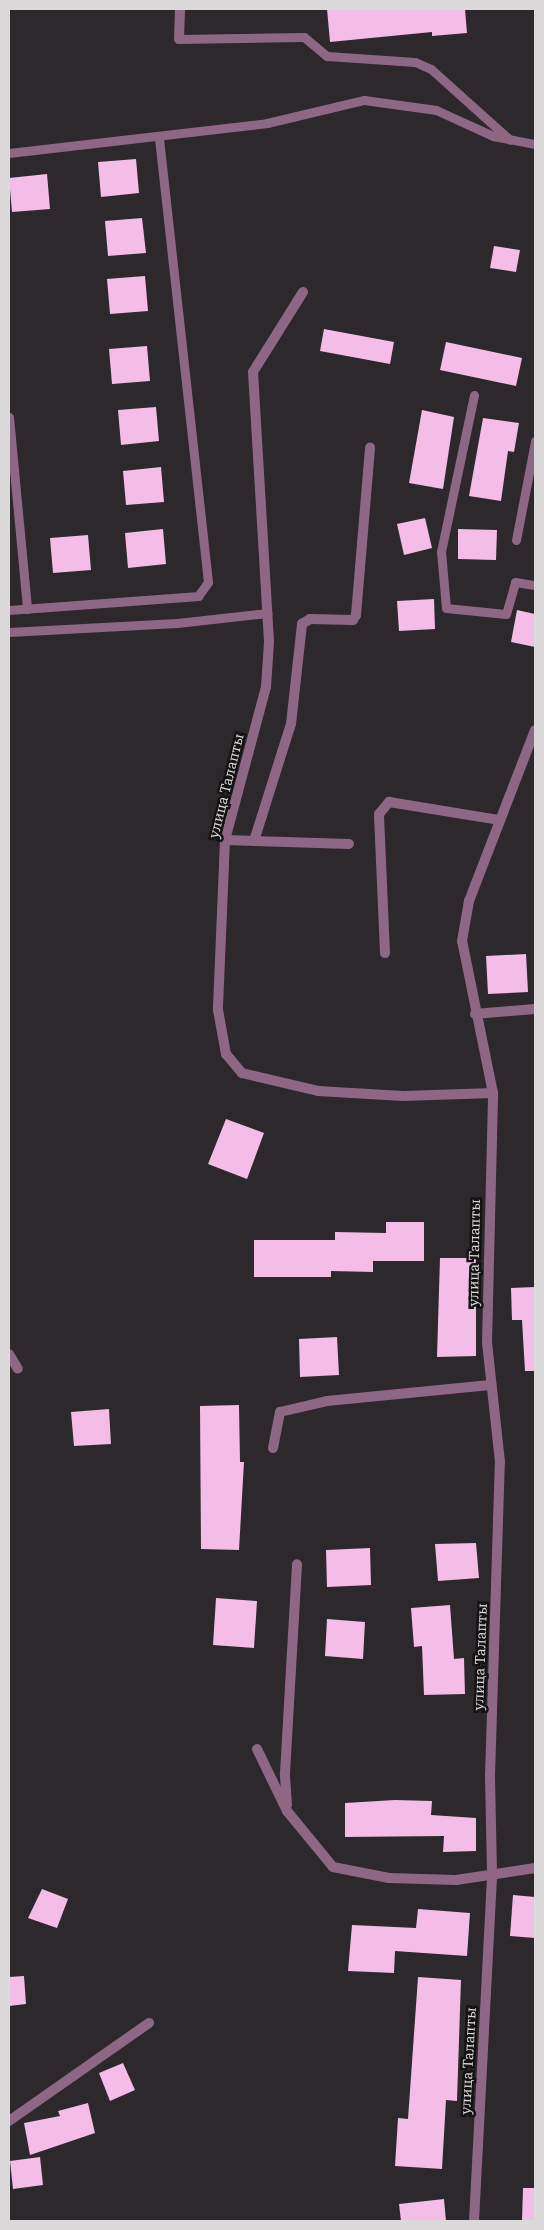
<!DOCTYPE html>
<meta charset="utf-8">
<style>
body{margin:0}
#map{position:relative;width:544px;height:2230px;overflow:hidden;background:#2c282b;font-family:"Roboto Serif",serif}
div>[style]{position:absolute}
.building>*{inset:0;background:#f3bde7}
.lane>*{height:9px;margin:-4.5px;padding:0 4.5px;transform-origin:4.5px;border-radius:4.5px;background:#8d6784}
.street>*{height:10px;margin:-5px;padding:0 5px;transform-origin:5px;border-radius:5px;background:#8d6784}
span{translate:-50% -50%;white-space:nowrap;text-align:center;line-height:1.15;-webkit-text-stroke:5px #141213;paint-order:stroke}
.street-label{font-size:14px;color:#dcd9db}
.frame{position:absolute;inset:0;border:10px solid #dcd9db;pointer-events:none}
</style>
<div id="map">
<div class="building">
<i style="clip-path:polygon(327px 9px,465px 9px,467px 33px,432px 36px,432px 32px,330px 42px)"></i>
<i style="clip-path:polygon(136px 159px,139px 193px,101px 197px,98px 162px)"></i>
<i style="clip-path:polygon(47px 174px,50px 209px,12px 212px,9px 178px)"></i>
<i style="clip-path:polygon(142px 218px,146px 253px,108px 256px,105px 221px)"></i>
<i style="clip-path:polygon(494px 246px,520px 250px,516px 272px,490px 268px)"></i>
<i style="clip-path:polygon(145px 276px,148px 311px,110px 314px,107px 279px)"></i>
<i style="clip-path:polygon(324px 329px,394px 342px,390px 364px,320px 351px)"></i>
<i style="clip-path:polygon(446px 342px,522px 358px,516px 386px,440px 370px)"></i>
<i style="clip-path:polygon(147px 346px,150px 381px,112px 384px,109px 349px)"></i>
<i style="clip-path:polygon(156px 407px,159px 441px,121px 445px,118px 410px)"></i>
<i style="clip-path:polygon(422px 410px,454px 417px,443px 489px,409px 483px)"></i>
<i style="clip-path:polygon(483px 418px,519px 423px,514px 452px,508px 451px,501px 501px,469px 496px)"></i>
<i style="clip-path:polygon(161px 467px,164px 502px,126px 505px,123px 471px)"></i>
<i style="clip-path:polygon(425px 518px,432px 548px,404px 555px,397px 524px)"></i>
<i style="clip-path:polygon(163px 529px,166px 564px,128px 568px,125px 533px)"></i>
<i style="clip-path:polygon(458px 529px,497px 530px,496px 560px,458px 559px)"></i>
<i style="clip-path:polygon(88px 535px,91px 570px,53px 573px,50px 538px)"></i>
<i style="clip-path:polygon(434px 599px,435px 629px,399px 631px,397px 601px)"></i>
<i style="clip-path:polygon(517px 610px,535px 614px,535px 647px,511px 642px)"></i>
<i style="clip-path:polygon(526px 954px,528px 992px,488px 994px,486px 956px)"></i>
<i style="clip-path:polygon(226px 1119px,264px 1133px,247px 1179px,208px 1164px)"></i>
<i style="clip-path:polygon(386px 1222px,424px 1222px,424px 1261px,373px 1261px,373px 1272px,331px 1271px,331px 1277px,254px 1277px,254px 1240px,335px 1240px,335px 1232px,386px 1233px)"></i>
<i style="clip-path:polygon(440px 1258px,476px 1258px,476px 1356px,437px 1357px)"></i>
<i style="clip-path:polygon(535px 1287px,535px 1371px,525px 1371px,522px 1320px,512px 1320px,511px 1288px)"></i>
<i style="clip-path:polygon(337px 1337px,339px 1375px,300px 1377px,299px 1339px)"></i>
<i style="clip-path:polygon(239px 1405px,240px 1462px,244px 1462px,239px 1550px,201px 1549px,200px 1406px)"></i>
<i style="clip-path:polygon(109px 1409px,111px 1444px,74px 1446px,71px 1412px)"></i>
<i style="clip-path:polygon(476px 1543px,479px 1578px,438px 1581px,435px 1544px)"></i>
<i style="clip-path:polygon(370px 1548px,371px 1585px,327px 1587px,326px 1550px)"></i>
<i style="clip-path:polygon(216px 1598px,257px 1601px,254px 1648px,213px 1645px)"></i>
<i style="clip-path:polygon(450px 1605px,454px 1659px,464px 1658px,465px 1694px,424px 1695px,422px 1646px,414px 1647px,411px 1608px)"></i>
<i style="clip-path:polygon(327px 1619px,365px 1622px,363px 1659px,325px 1656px)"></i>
<i style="clip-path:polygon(395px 1800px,432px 1801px,431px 1815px,476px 1818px,476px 1851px,443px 1852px,444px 1836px,345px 1837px,345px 1803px)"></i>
<i style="clip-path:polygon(42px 1889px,68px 1899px,57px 1928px,28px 1918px)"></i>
<i style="clip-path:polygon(513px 1895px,535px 1897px,535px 1938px,510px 1936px)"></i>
<i style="clip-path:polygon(418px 1909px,470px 1913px,467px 1956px,395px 1951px,394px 1973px,348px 1971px,352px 1925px,416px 1928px)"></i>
<i style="clip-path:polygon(24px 1976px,26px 2004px,9px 2006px,9px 1977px)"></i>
<i style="clip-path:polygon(418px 1977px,461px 1980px,457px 2101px,446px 2100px,442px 2169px,395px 2166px,398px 2118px,408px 2119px)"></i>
<i style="clip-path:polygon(123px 2063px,135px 2090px,110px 2101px,99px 2073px)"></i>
<i style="clip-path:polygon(88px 2103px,95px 2133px,30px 2155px,24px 2123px,60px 2116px,58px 2111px)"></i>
<i style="clip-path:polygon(40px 2157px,43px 2185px,13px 2189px,10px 2161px)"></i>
<i style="clip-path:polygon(523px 2188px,535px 2188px,535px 2221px,522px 2220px)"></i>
<i style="clip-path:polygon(444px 2199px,446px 2221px,401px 2221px,399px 2204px)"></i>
</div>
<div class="lane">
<i style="left:179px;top:39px;width:125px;rotate:-0.9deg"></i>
<i style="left:304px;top:37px;width:30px;rotate:40deg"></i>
<i style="left:327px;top:56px;width:88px;rotate:3.9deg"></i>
<i style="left:415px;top:62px;width:17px;rotate:24deg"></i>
<i style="left:431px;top:69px;width:106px;rotate:41.9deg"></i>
<i style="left:9px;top:153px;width:260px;rotate:-6.6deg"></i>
<i style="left:267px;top:123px;width:100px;rotate:-13.3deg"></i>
<i style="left:364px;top:100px;width:73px;rotate:7.9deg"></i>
<i style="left:436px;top:110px;width:63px;rotate:24.5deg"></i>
<i style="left:493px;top:136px;width:43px;rotate:10.8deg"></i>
<i style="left:474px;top:395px;width:159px;rotate:101.9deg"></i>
<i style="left:441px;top:551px;width:57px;rotate:85deg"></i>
<i style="left:446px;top:608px;width:60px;rotate:5.7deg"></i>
<i style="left:506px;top:614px;width:33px;rotate:-74deg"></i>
<i style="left:515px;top:582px;width:20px;rotate:9deg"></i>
<i style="left:9px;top:417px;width:193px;rotate:84.6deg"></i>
<i style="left:516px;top:540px;width:101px;rotate:-79.1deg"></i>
<i style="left:9px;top:610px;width:190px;rotate:-4.2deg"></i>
<i style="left:198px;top:596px;width:17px;rotate:-54deg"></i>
<i style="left:208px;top:582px;width:448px;rotate:-96.3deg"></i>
<i style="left:9px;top:632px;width:168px;rotate:-3.1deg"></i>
<i style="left:177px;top:623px;width:91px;rotate:-6.3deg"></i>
</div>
<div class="street">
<i style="left:179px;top:39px;width:30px;rotate:-88deg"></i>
<i style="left:303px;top:292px;width:94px;rotate:122deg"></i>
<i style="left:253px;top:372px;width:270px;rotate:86.6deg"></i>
<i style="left:269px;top:642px;width:45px;rotate:93.8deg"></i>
<i style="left:266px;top:687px;width:158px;rotate:105deg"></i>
<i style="left:225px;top:840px;width:170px;rotate:92.4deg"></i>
<i style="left:218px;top:1010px;width:45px;rotate:79.7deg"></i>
<i style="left:226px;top:1054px;width:25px;rotate:50deg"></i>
<i style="left:242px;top:1073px;width:78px;rotate:13.3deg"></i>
<i style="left:318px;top:1091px;width:85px;rotate:3.4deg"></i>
<i style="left:403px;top:1096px;width:90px;rotate:-1.9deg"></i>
<i style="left:225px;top:840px;width:124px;rotate:1.8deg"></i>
<i style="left:254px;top:841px;width:123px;rotate:-72.5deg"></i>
<i style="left:291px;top:724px;width:101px;rotate:-83.7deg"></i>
<i style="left:302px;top:624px;width:9px;rotate:-32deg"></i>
<i style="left:310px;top:619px;width:43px;rotate:1.3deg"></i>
<i style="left:353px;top:620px;width:6px;rotate:-59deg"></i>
<i style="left:356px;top:615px;width:168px;rotate:-85.2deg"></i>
<i style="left:385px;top:953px;width:139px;rotate:-92.5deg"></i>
<i style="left:379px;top:814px;width:16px;rotate:-50deg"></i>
<i style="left:389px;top:802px;width:111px;rotate:9.3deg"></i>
<i style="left:475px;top:1014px;width:60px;rotate:-4.8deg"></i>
<i style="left:9px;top:1354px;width:17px;rotate:59deg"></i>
<i style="left:273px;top:1448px;width:37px;rotate:-79deg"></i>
<i style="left:280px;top:1412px;width:48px;rotate:-13.2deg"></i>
<i style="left:327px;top:1401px;width:164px;rotate:-5.6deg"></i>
<i style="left:257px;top:1749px;width:69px;rotate:64.2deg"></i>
<i style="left:287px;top:1811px;width:72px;rotate:50.6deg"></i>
<i style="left:333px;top:1867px;width:57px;rotate:11.1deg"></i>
<i style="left:389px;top:1878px;width:67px;rotate:1.7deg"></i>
<i style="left:456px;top:1880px;width:80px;rotate:-8.6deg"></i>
<i style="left:287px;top:1805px;width:32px;rotate:-94deg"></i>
<i style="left:285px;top:1773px;width:209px;rotate:-86.7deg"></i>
<i style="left:9px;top:2121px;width:171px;rotate:-35deg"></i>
<i style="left:474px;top:2221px;width:349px;rotate:-87deg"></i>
<i style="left:492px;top:1872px;width:96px;rotate:-91.2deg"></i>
<i style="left:490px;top:1776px;width:314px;rotate:-88.2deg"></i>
<i style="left:500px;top:1462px;width:120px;rotate:-96.2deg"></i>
<i style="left:487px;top:1343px;width:250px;rotate:-88.6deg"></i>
<i style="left:493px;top:1093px;width:155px;rotate:-101.5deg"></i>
<i style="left:462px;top:941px;width:41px;rotate:-80.1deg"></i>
<i style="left:469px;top:901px;width:183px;rotate:-68.9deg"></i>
</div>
<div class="street-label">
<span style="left:226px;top:786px;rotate:-76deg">улица Талапты</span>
<span style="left:474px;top:1253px;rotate:-89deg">улица Талапты</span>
<span style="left:480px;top:1657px;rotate:-88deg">улица Талапты</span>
<span style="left:468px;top:2061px;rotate:-87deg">улица Талапты</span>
</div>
<div class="frame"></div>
</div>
